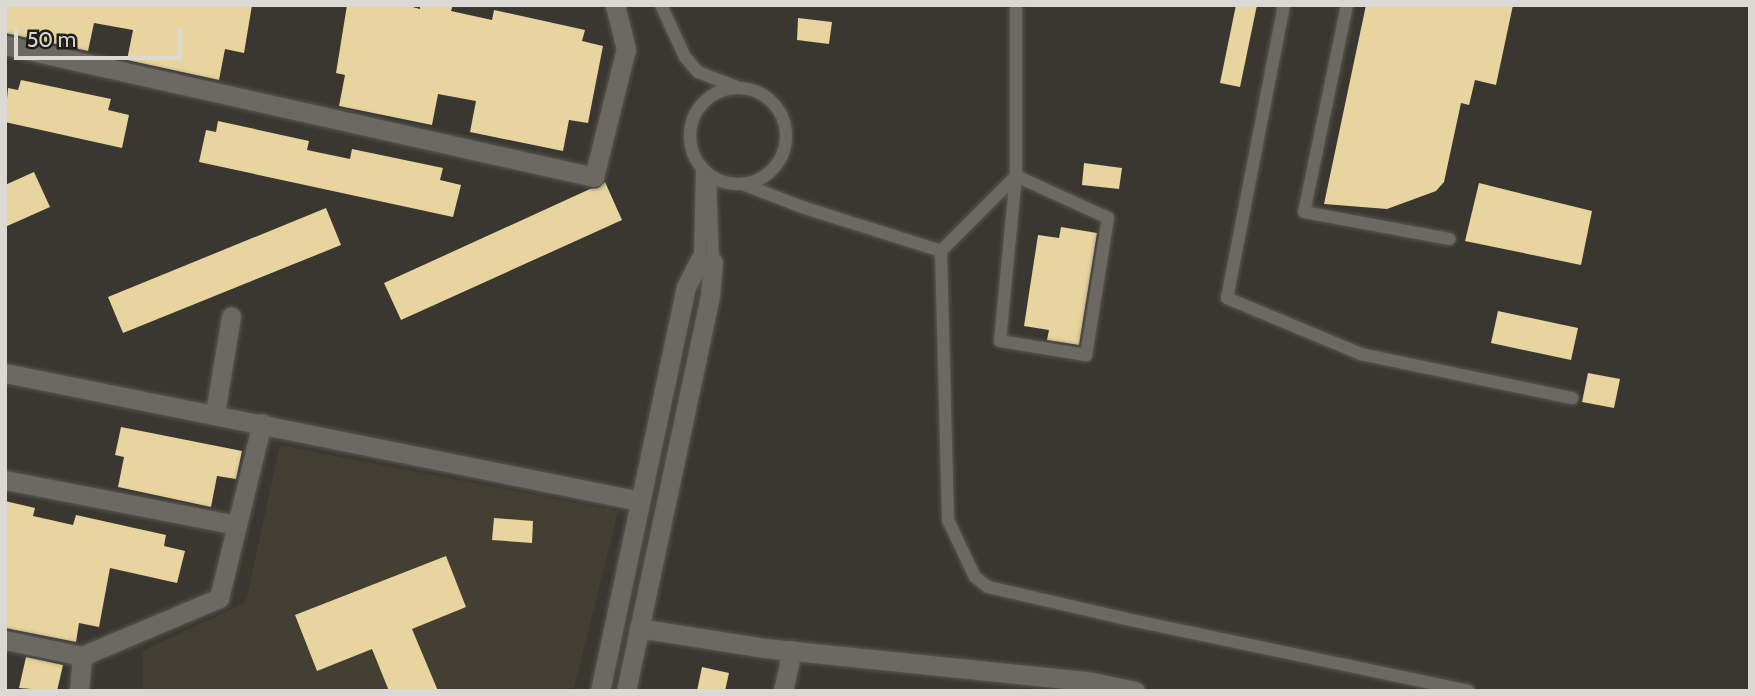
<!DOCTYPE html>
<style>
body{margin:0}
#map{position:relative;width:1755px;height:696px;overflow:hidden;background:#393730;font-family:Cabin,sans-serif}
div>[style]{position:absolute}
.built>*{inset:0;background:#443f33}
.building>*{inset:0;background:#e7d49e}
.roads{filter:drop-shadow(0 0 2px #585650) drop-shadow(0 0 2px #585650)}
.service>*{height:12px;margin:-6px;padding:0 6px;transform-origin:6px;border-radius:6px;background:#6b6962}
.service>.ring{margin:-6px;padding:0;box-sizing:content-box;background:none;border:12px solid #6b6962;border-radius:50%}
.minor>*{height:19px;margin:-9.5px;padding:0 9.5px;transform-origin:9.5px;border-radius:9.5px;background:#6b6962}
.secondary>*{height:19px;margin:-9.5px;padding:0 9.5px;transform-origin:9.5px;border-radius:9.5px;background:#6b6962}
span{translate:-50% -50%;white-space:nowrap;text-align:center;line-height:1.15;-webkit-text-stroke:7px #1f1e1b;paint-order:stroke}
.frame{position:absolute;inset:0;border:7px solid #dad9d4;pointer-events:none}
.scale{position:absolute;left:14px;top:28px;width:168px;height:32px;box-sizing:border-box;border:4px solid #dad9d4;border-top:0;padding-left:9px;font-size:21px;line-height:24px;white-space:nowrap;color:#dad9d4;-webkit-text-stroke:5px #1f1e1b;paint-order:stroke}
</style>
<div id="map">
<div class="built">
<i style="clip-path:polygon(280px 445px,618px 511px,573px 691px,143px 691px,143px 651px,246px 602px)"></i>
</div>
<div class="building">
<i style="clip-path:polygon(5px 5px,252px 5px,244px 53px,225px 49px,219px 80px,127px 60px,133px 30px,94px 23px,88px 51px,5px 33px)"></i>
<i style="clip-path:polygon(347px 5px,405px 5px,420px 9px,420px 5px,453px 5px,451px 11px,492px 20px,494px 10px,585px 30px,582px 41px,603px 46px,588px 123px,569px 120px,563px 151px,470px 132px,476px 101px,438px 94px,432px 125px,339px 106px,345px 75px,336px 73px)"></i>
<i style="clip-path:polygon(1236px 5px,1257px 5px,1240px 87px,1220px 83px)"></i>
<i style="clip-path:polygon(1366px 5px,1513px 5px,1496px 85px,1475px 80px,1469px 105px,1461px 103px,1444px 182px,1436px 191px,1387px 209px,1324px 204px)"></i>
<i style="clip-path:polygon(798px 18px,832px 22px,829px 44px,797px 40px)"></i>
<i style="clip-path:polygon(21px 80px,111px 99px,108px 110px,129px 115px,122px 148px,5px 122px,8px 88px,18px 90px)"></i>
<i style="clip-path:polygon(218px 121px,309px 141px,307px 150px,350px 159px,352px 149px,443px 168px,440px 180px,461px 185px,453px 217px,199px 162px,206px 130px,216px 132px)"></i>
<i style="clip-path:polygon(1084px 163px,1122px 168px,1119px 189px,1082px 185px)"></i>
<i style="clip-path:polygon(34px 172px,50px 207px,5px 227px,5px 185px)"></i>
<i style="clip-path:polygon(605px 182px,622px 220px,401px 320px,384px 283px,590px 189px,598px 188px)"></i>
<i style="clip-path:polygon(1479px 183px,1592px 211px,1581px 265px,1465px 241px)"></i>
<i style="clip-path:polygon(326px 208px,341px 245px,123px 333px,108px 297px)"></i>
<i style="clip-path:polygon(1061px 227px,1097px 233px,1079px 345px,1047px 340px,1049px 330px,1024px 326px,1038px 235px,1059px 238px)"></i>
<i style="clip-path:polygon(1498px 311px,1578px 328px,1571px 360px,1491px 343px)"></i>
<i style="clip-path:polygon(1588px 373px,1620px 379px,1614px 408px,1582px 402px)"></i>
<i style="clip-path:polygon(121px 427px,242px 451px,236px 479px,217px 476px,211px 507px,118px 487px,124px 457px,115px 455px)"></i>
<i style="clip-path:polygon(5px 501px,35px 508px,33px 516px,73px 525px,76px 515px,166px 535px,164px 546px,185px 551px,177px 583px,110px 568px,99px 627px,79px 623px,76px 642px,5px 628px)"></i>
<i style="clip-path:polygon(494px 518px,533px 521px,532px 543px,492px 540px)"></i>
<i style="clip-path:polygon(446px 556px,466px 607px,412px 629px,438px 691px,389px 691px,372px 649px,317px 671px,295px 615px)"></i>
<i style="clip-path:polygon(26px 657px,63px 665px,57px 691px,19px 688px)"></i>
<i style="clip-path:polygon(702px 667px,729px 673px,725px 691px,697px 691px)"></i>
</div>
<div class="roads">
<div class="service">
<i style="left:661px;top:5px;width:57px;rotate:65.2deg"></i>
<i style="left:685px;top:57px;width:20px;rotate:49deg"></i>
<i style="left:698px;top:72px;width:42px;rotate:21deg"></i>
<i style="left:1284px;top:5px;width:298px;rotate:101deg"></i>
<i style="left:1227px;top:298px;width:145px;rotate:22.7deg"></i>
<i style="left:1361px;top:354px;width:216px;rotate:11.8deg"></i>
<i style="left:1347px;top:5px;width:211px;rotate:101.7deg"></i>
<i style="left:1304px;top:212px;width:148px;rotate:10.5deg"></i>
<i class="ring" style="left:690px;top:88px;width:84px;height:84px"></i>
<i style="left:710px;top:176px;width:86px;rotate:88deg"></i>
<i style="left:742px;top:184px;width:67px;rotate:20.9deg"></i>
<i style="left:805px;top:208px;width:143px;rotate:17.5deg"></i>
<i style="left:941px;top:251px;width:106px;rotate:-45deg"></i>
<i style="left:1016px;top:176px;width:101px;rotate:24.5deg"></i>
<i style="left:1108px;top:218px;width:139px;rotate:99.1deg"></i>
<i style="left:1086px;top:355px;width:87px;rotate:-170.8deg"></i>
<i style="left:1000px;top:341px;width:166px;rotate:-84.5deg"></i>
<i style="left:1016px;top:176px;width:171px;rotate:-90deg"></i>
<i style="left:941px;top:251px;width:269px;rotate:88.5deg"></i>
<i style="left:948px;top:520px;width:63px;rotate:64.7deg"></i>
<i style="left:975px;top:577px;width:16px;rotate:38deg"></i>
<i style="left:988px;top:587px;width:138px;rotate:13deg"></i>
<i style="left:1122px;top:618px;width:354px;rotate:11.9deg"></i>
<i style="left:700px;top:259px;width:90px;rotate:-88.7deg"></i>
</div>
<div class="minor">
<i style="left:5px;top:45px;width:604px;rotate:12.63deg"></i>
<i style="left:594px;top:177px;width:132px;rotate:-76deg"></i>
<i style="left:626px;top:49px;width:45px;rotate:-104deg"></i>
<i style="left:5px;top:373px;width:648px;rotate:11.4deg"></i>
<i style="left:215px;top:413px;width:98px;rotate:-80.6deg"></i>
<i style="left:5px;top:480px;width:236px;rotate:11deg"></i>
<i style="left:639px;top:628px;width:128px;rotate:9deg"></i>
<i style="left:765px;top:648px;width:329px;rotate:5.9deg"></i>
<i style="left:1092px;top:682px;width:44px;rotate:11.8deg"></i>
<i style="left:5px;top:640px;width:79px;rotate:11.7deg"></i>
<i style="left:79px;top:691px;width:35px;rotate:-85deg"></i>
<i style="left:82px;top:656px;width:149px;rotate:-22.9deg"></i>
<i style="left:219px;top:598px;width:180px;rotate:-76.2deg"></i>
<i style="left:783px;top:691px;width:42px;rotate:-77.6deg"></i>
</div>
<div class="secondary">
<i style="left:600px;top:691px;width:413px;rotate:-78deg"></i>
<i style="left:686px;top:287px;width:31px;rotate:-63deg"></i>
<i style="left:626px;top:691px;width:404px;rotate:-78deg"></i>
<i style="left:710px;top:296px;width:34px;rotate:-85deg"></i>
</div>
</div>
<div class="frame"></div>
<div class="scale">50 m</div>
</div>
